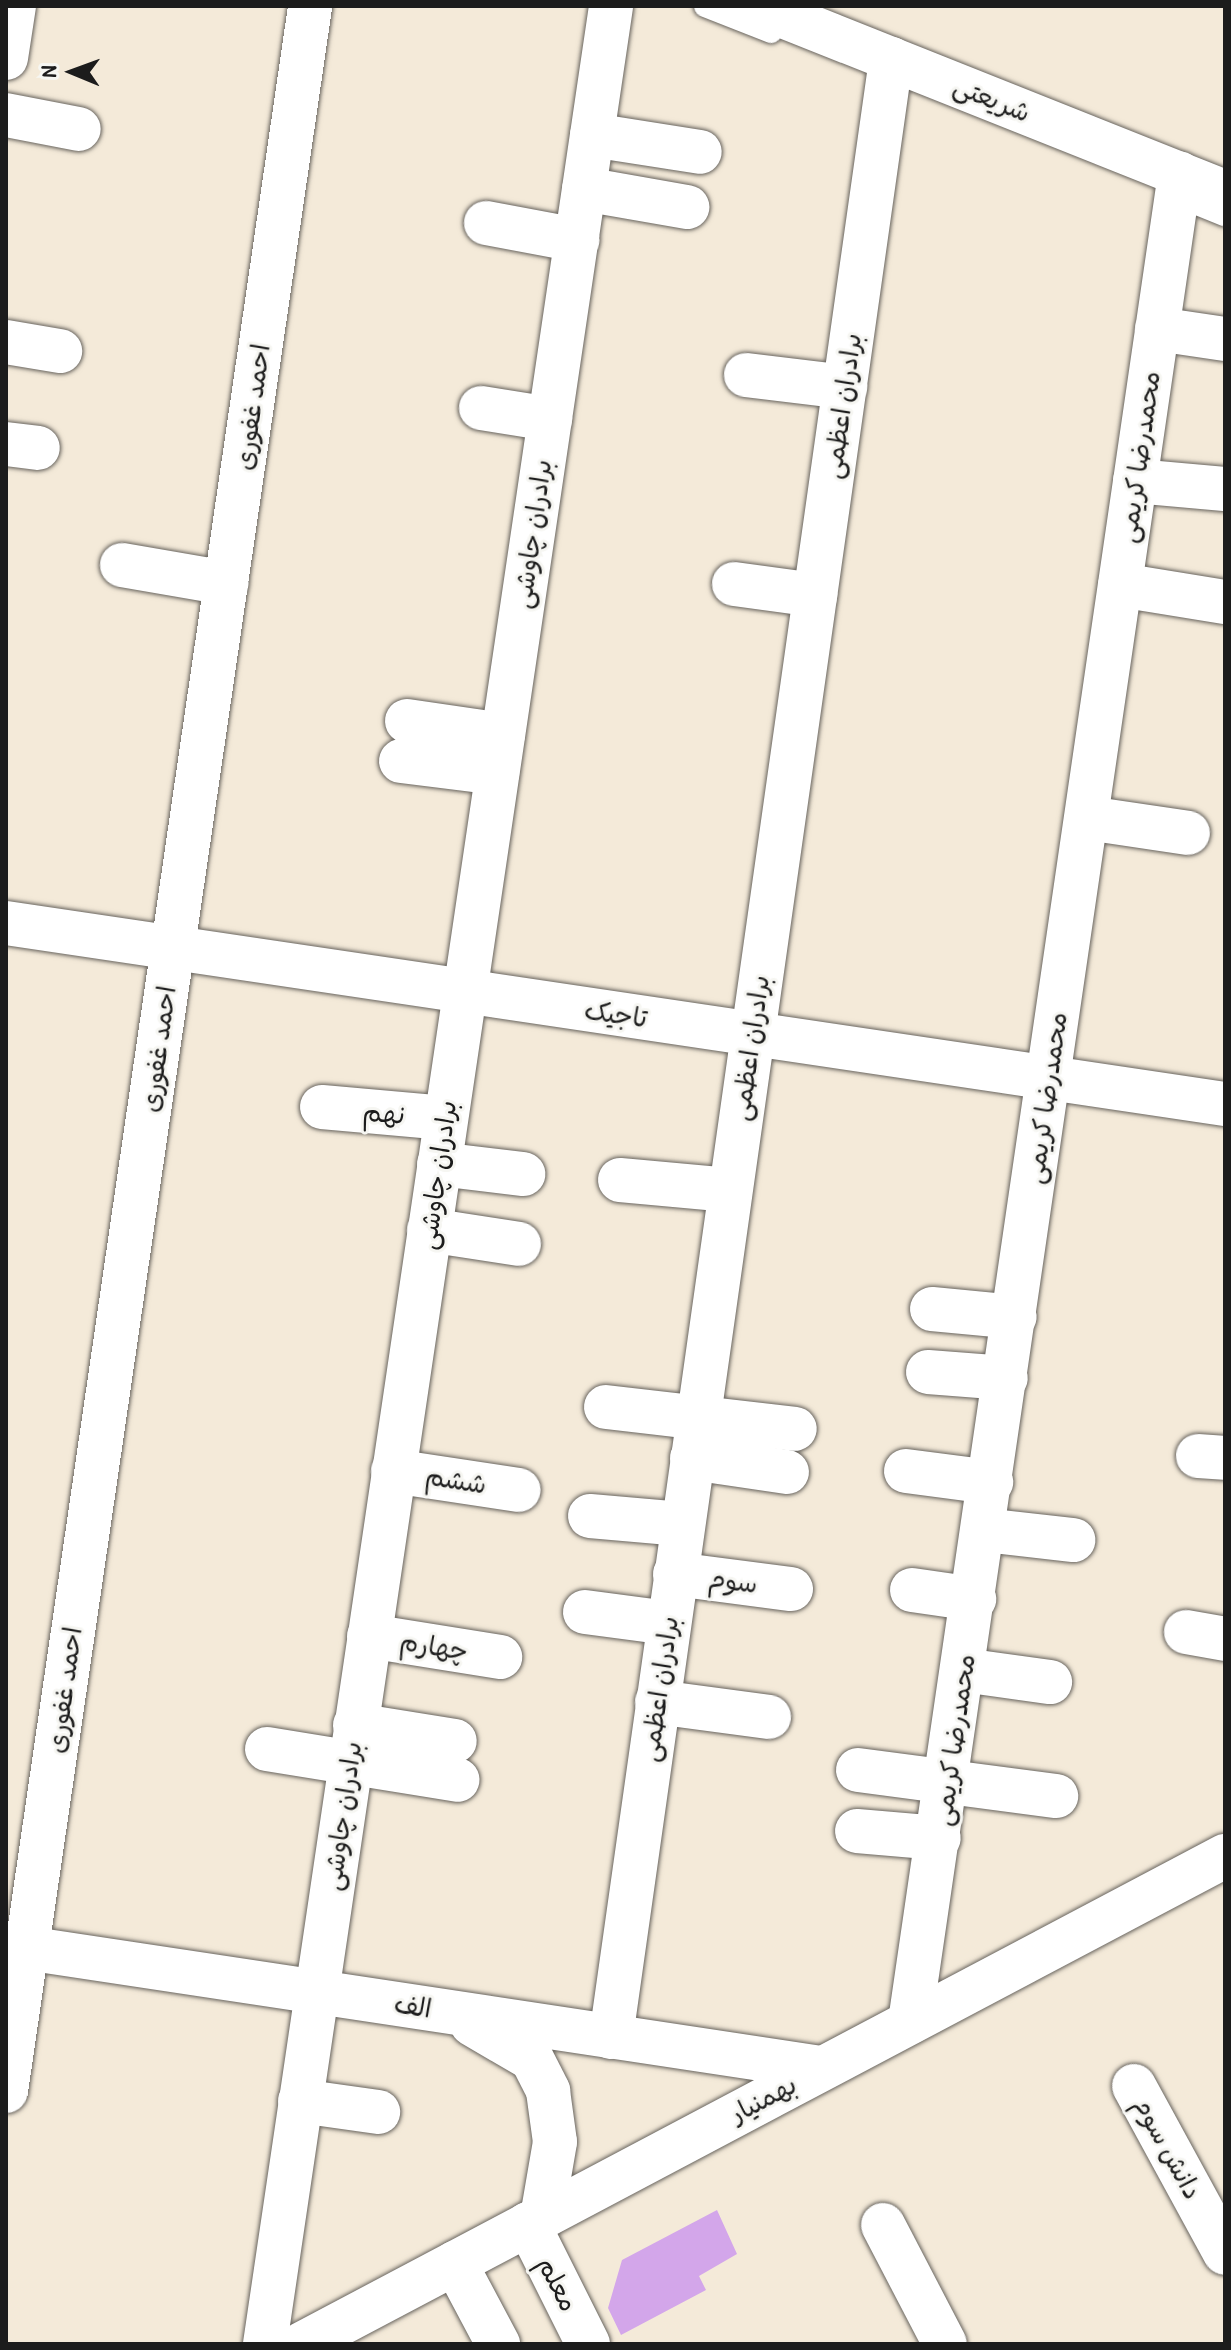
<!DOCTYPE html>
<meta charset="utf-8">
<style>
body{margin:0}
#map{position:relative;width:1231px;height:2350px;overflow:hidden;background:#f4ead9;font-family:"Patrick Hand","Playpen Sans Arabic",sans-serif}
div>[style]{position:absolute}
.building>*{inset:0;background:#d3a6ea}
.roads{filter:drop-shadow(0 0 2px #68645e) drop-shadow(0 0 2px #68645e)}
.lane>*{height:22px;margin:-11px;padding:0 11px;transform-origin:11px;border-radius:11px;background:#fff}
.street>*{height:44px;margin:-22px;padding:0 22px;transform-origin:22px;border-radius:22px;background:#fff}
.secondary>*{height:44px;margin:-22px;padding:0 22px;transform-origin:22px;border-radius:22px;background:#fff}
span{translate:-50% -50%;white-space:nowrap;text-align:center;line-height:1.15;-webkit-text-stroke:6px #f6f6f2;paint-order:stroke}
.street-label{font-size:26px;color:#1c1c1c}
.frame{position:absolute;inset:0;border:8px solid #1c1c1c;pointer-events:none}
.north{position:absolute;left:32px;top:32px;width:80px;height:80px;-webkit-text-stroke:6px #f6f6f2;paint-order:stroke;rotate:271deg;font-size:22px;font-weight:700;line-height:32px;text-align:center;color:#1c1c1c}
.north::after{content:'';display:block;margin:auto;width:28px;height:36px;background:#1c1c1c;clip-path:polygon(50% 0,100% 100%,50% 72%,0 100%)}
</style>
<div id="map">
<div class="building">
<i style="clip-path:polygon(717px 2210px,737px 2254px,699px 2276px,706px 2290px,621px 2335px,608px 2308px,622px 2260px)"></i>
</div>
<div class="roads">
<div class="lane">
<i style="left:705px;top:6px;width:71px;rotate:21.5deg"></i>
<i style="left:1192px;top:202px;width:35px;rotate:22deg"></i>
</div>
<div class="street">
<i style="left:6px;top:58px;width:53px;rotate:-81.3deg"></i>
<i style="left:6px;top:115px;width:74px;rotate:10.9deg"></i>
<i style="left:592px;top:135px;width:109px;rotate:8.9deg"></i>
<i style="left:584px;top:189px;width:105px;rotate:9.9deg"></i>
<i style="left:486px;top:223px;width:93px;rotate:10.6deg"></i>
<i style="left:1157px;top:329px;width:69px;rotate:8.4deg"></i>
<i style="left:6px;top:342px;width:55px;rotate:9.5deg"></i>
<i style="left:746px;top:375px;width:100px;rotate:6.9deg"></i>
<i style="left:481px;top:408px;width:70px;rotate:9.1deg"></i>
<i style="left:6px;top:444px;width:32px;rotate:7deg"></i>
<i style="left:1135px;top:481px;width:90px;rotate:5.1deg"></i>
<i style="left:122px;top:565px;width:106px;rotate:9.8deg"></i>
<i style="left:734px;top:584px;width:82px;rotate:7.7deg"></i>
<i style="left:1120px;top:585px;width:106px;rotate:9.2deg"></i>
<i style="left:407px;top:721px;width:97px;rotate:8.3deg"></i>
<i style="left:401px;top:761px;width:97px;rotate:7.1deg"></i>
<i style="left:1087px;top:818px;width:102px;rotate:8.4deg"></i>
<i style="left:6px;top:923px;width:1232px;rotate:8.45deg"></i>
<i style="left:322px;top:1107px;width:124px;rotate:5.1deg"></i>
<i style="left:439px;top:1164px;width:85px;rotate:6.8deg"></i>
<i style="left:620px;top:1180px;width:110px;rotate:5.2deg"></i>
<i style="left:429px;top:1230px;width:91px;rotate:8.8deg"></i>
<i style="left:932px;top:1309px;width:83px;rotate:5.5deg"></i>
<i style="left:928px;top:1372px;width:78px;rotate:4.4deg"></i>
<i style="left:606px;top:1407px;width:190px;rotate:6.6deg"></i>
<i style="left:1198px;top:1456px;width:27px;rotate:4deg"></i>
<i style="left:692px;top:1458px;width:96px;rotate:8.4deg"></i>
<i style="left:393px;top:1471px;width:127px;rotate:8.6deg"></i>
<i style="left:906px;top:1471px;width:86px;rotate:7.4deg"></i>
<i style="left:590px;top:1516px;width:92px;rotate:5deg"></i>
<i style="left:984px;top:1530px;width:90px;rotate:6.4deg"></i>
<i style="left:675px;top:1574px;width:117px;rotate:7.4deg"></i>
<i style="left:912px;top:1590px;width:63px;rotate:8.3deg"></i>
<i style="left:585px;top:1612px;width:84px;rotate:7.5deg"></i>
<i style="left:1186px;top:1632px;width:40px;rotate:10deg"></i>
<i style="left:369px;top:1636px;width:133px;rotate:9.1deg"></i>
<i style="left:963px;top:1670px;width:88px;rotate:7.9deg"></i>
<i style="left:657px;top:1702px;width:113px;rotate:7.6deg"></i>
<i style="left:355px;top:1725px;width:101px;rotate:9.1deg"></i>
<i style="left:267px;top:1749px;width:193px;rotate:9.2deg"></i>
<i style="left:858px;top:1770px;width:200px;rotate:7.5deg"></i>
<i style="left:857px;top:1831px;width:82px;rotate:4.9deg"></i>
<i style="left:910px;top:2022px;width:1868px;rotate:-81.69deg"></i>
<i style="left:611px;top:2037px;width:1998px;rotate:-81.94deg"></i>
<i style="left:1134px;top:2086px;width:190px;rotate:61.4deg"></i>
<i style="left:6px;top:2091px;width:2107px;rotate:-81.7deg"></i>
<i style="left:300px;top:2101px;width:79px;rotate:8deg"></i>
<i style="left:883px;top:2225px;width:134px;rotate:62.5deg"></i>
<i style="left:265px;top:2344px;width:2363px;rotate:-81.58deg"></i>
</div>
<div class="secondary">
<i style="left:758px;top:6px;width:503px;rotate:21.72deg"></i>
<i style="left:6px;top:1945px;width:824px;rotate:8.58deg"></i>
<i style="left:472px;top:2024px;width:69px;rotate:30.3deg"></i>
<i style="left:532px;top:2059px;width:36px;rotate:63deg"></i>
<i style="left:548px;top:2091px;width:51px;rotate:82.2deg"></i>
<i style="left:555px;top:2142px;width:76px;rotate:99.8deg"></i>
<i style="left:528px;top:2224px;width:134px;rotate:63.4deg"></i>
<i style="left:455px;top:2263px;width:92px;rotate:62deg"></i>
<i style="left:302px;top:2344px;width:1044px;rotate:-27.87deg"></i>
</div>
</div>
<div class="street-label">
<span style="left:992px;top:99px;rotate:22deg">شریعتی</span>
<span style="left:842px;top:406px;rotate:-82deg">برادران اعظمی</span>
<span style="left:252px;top:407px;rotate:-82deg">احمد غفوری</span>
<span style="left:1139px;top:457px;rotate:-82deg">محمدرضا کریمی</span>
<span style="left:532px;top:534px;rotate:-82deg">برادران چاوشی</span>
<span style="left:616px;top:1014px;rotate:8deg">تاجیک</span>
<span style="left:750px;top:1048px;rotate:-82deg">برادران اعظمی</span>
<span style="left:158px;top:1049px;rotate:-82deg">احمد غفوری</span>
<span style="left:1046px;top:1098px;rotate:-82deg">محمدرضا کریمی</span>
<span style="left:384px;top:1113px;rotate:5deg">نهم</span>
<span style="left:437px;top:1175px;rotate:-82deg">برادران چاوشی</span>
<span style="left:456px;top:1480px;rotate:9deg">ششم</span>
<span style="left:733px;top:1581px;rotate:7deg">سوم</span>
<span style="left:434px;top:1646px;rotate:9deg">چهارم</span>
<span style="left:659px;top:1689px;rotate:-82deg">برادران اعظمی</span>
<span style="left:64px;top:1690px;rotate:-82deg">احمد غفوری</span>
<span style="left:954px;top:1740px;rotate:-82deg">محمدرضا کریمی</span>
<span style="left:342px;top:1816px;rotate:-82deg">برادران چاوشی</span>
<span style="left:413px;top:2006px;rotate:9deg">الف</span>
<span style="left:763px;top:2099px;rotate:-28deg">بهمنیار</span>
<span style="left:1168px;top:2148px;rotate:61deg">دانش سوم</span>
<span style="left:558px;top:2284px;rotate:63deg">معلم</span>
</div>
<div class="frame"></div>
<div class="north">N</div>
</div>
